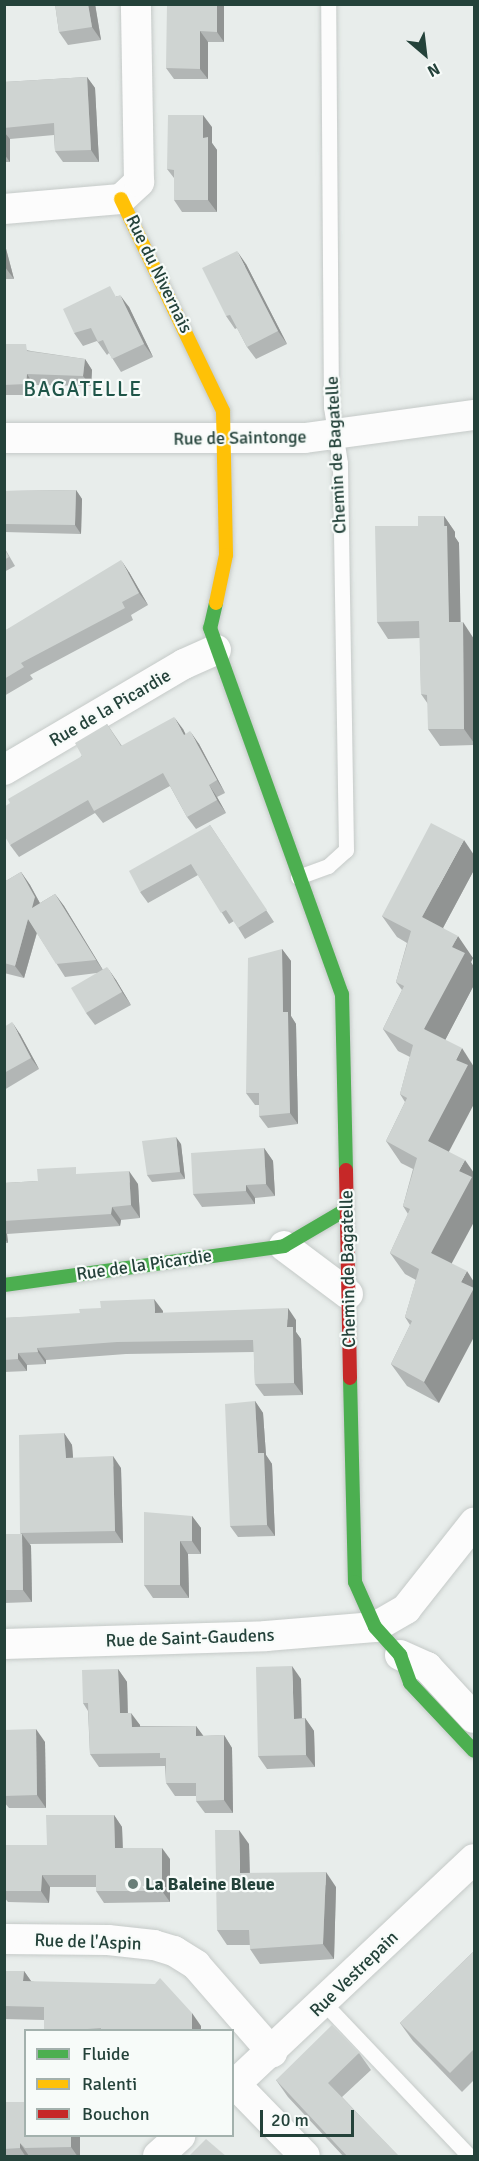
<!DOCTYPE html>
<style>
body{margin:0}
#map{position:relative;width:479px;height:2161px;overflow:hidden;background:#e8edeb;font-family:Signika,sans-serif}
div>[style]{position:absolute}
.roads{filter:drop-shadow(0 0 2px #c5cac8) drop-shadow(0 0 2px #c5cac8)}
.lane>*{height:15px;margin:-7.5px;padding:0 7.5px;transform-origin:7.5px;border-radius:7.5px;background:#fcfcfc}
.street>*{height:30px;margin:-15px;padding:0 15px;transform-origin:15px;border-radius:15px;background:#fcfcfc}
.fast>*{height:14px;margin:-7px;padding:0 7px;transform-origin:7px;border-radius:7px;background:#4caf50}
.slow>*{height:14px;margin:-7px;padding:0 7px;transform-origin:7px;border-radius:7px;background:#ffc107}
.jam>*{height:14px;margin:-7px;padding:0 7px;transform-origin:7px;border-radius:7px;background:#c62828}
.wall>*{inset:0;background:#b2b6b5}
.shaded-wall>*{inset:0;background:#919493}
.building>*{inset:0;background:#cfd4d2}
.dots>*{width:16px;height:16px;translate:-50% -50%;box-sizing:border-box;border:3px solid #f7fbf9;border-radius:50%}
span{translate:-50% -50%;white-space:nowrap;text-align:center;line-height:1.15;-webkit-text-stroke:4.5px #f7fbf9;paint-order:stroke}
.street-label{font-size:18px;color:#24423a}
.poi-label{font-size:18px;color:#24423a;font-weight:700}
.left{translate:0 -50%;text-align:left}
.quarter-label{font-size:21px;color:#1f5548;letter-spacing:1.5px}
.frame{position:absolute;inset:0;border:6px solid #24423a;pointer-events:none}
.legend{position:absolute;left:24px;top:2029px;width:210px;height:108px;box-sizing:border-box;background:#f7fbf9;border:2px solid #a3b1ad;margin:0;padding:8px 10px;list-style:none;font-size:18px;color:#24423a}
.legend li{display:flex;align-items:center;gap:12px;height:30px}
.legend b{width:30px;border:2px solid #a3b1ad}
.north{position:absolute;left:395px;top:24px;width:60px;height:60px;-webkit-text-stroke:4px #f7fbf9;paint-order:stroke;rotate:152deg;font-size:16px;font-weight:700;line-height:24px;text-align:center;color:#24423a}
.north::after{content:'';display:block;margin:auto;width:21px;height:27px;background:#24423a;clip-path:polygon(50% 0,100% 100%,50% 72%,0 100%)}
.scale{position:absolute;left:260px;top:2110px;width:94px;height:27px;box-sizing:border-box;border:3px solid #24423a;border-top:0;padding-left:8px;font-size:18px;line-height:21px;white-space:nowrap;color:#24423a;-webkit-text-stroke:4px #f7fbf9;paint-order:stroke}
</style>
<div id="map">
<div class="roads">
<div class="lane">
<i style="left:298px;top:877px;width:32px;rotate:-20deg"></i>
<i style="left:328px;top:866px;width:24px;rotate:-42deg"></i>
<i style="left:346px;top:850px;width:387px;rotate:-90.9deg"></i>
<i style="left:340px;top:463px;width:57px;rotate:-99.1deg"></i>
<i style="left:331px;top:407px;width:403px;rotate:-90.4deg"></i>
<i style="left:324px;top:2003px;width:211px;rotate:46.5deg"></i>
</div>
<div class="street">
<i style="left:4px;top:209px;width:117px;rotate:-4.9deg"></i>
<i style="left:121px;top:199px;width:25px;rotate:-43deg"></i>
<i style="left:139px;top:182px;width:178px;rotate:-91deg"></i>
<i style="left:4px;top:438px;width:301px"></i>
<i style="left:305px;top:438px;width:171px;rotate:-7.8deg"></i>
<i style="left:4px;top:770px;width:209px;rotate:-30.5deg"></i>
<i style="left:184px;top:664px;width:35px;rotate:-24deg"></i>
<i style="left:284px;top:1246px;width:80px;rotate:36.9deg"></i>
<i style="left:4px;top:1644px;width:262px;rotate:-1.7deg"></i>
<i style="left:266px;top:1636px;width:109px;rotate:-4.7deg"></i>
<i style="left:375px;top:1627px;width:36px;rotate:-30deg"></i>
<i style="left:406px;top:1609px;width:110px;rotate:-51.7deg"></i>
<i style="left:400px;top:1655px;width:30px;rotate:24deg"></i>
<i style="left:427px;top:1667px;width:69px;rotate:47.3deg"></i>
<i style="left:4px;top:1939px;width:104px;rotate:0.6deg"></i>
<i style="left:108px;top:1940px;width:46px;rotate:6.2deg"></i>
<i style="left:154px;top:1945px;width:21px;rotate:17deg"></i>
<i style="left:174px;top:1951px;width:26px;rotate:32deg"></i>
<i style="left:196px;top:1965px;width:116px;rotate:48.9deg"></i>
<i style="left:235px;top:2084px;width:100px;rotate:45.8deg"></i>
<i style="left:232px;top:2087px;width:332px;rotate:-43.3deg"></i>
<i style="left:158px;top:2156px;width:30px;rotate:-42deg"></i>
</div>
<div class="fast">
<i style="left:216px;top:603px;width:26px;rotate:103deg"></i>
<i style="left:210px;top:628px;width:389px;rotate:70.2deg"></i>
<i style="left:342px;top:994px;width:176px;rotate:88.7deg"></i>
<i style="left:4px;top:1285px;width:283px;rotate:-7.9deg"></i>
<i style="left:284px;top:1246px;width:73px;rotate:-30.4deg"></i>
<i style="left:350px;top:1378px;width:204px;rotate:88.6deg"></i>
<i style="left:355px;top:1582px;width:49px;rotate:66deg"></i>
<i style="left:375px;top:1627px;width:38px;rotate:48deg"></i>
<i style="left:400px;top:1655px;width:30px;rotate:70deg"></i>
<i style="left:410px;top:1683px;width:93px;rotate:46.7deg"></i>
</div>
<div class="slow">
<i style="left:121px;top:199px;width:235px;rotate:64.3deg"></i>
<i style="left:223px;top:411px;width:144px;rotate:88.8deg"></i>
<i style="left:226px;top:555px;width:49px;rotate:101.8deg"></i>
</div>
<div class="jam">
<i style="left:346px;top:1170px;width:208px;rotate:88.9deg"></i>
</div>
</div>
<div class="wall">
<i style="clip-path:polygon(55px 4px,95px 4px,101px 40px,68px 45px,59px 32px)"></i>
<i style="clip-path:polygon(224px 4px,224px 42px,208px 42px,208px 79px,174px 79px,166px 68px)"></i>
<i style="clip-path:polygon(87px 77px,95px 88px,99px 162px,63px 162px,55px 151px,54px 135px,10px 139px,10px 162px,4px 162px,4px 82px)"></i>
<i style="clip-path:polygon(212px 127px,212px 143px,217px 150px,217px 212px,182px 212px,174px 200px,174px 178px,167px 169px)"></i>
<i style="clip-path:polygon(4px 244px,5px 245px,14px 279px,4px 279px)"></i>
<i style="clip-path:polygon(246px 264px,287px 344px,256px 359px,247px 347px,237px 328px,235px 329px,226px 316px)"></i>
<i style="clip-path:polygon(117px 296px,129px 307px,153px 357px,121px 372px,109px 353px,107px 355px,97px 341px,83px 346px,74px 333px)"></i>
<i style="clip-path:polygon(4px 344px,31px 351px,85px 359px,92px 370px,91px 386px,34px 385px,34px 395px,4px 395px)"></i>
<i style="clip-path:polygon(76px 490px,82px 499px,81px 534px,4px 532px,4px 491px)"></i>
<i style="clip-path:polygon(444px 516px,455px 532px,455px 537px,459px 543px,460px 622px,474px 639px,474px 745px,440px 746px,428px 729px,428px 704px,421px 694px,420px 638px,388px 639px,377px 622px,418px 526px)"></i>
<i style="clip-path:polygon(4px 547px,15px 566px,4px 572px)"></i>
<i style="clip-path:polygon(129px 572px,148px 605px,131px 615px,133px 620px,30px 675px,33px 679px,4px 696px,4px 631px)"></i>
<i style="clip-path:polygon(107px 724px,122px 746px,183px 729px,185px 734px,199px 744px,225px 793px,217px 797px,226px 813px,196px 829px,187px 817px,170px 786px,103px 823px,95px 813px,19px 857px,10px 845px)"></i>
<i style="clip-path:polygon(210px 825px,274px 922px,245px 939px,234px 921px,229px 924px,198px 875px,148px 903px,140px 892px)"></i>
<i style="clip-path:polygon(474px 870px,443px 928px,473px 958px,471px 962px,474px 985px,445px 1040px,452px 1264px,439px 1403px,407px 1386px,391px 1364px,410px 1325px,405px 1317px,416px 1280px,405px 1274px,390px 1253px,408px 1214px,403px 1206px,413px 1169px,401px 1163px,386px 1141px,405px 1102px,400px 1094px,410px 1057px,398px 1051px,383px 1029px,402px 990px,396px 982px,407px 943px,397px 937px,382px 916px)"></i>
<i style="clip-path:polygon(21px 872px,30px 885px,40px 903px,55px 894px,64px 906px,103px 970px,116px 980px,131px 1005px,95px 1025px,86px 1013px,97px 973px,65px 977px,37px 933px,24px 978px,4px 973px,4px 882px)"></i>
<i style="clip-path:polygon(282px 949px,291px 961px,291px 1016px,296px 1024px,298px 1124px,268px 1128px,259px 1116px,259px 1105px,255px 1105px,246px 1093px)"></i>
<i style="clip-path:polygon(4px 1027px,20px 1034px,39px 1069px,4px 1090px)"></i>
<i style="clip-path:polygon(181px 1144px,185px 1179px,152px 1182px,147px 1175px)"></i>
<i style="clip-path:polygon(264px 1148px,273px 1161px,275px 1196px,255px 1198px,255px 1204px,202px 1207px,193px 1194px)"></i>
<i style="clip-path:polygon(81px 1174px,138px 1184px,140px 1218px,121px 1220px,120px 1226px,7px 1234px,8px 1243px,4px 1243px,4px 1183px,38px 1181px)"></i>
<i style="clip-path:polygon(163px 1311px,163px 1313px,296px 1320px,296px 1332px,301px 1339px,303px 1395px,264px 1396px,255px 1384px,254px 1352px,126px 1354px,46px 1360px,46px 1364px,27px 1365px,27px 1371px,4px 1372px,4px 1318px)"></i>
<i style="clip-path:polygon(255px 1401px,263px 1413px,266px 1455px,272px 1464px,275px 1536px,238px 1537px,230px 1526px)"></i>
<i style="clip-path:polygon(64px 1433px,72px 1445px,73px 1458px,121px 1468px,123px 1543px,30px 1544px,31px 1546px,32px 1602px,4px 1603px,4px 1534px,21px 1534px,20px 1533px)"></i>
<i style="clip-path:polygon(192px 1516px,201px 1528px,201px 1554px,188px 1554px,189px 1598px,153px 1598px,144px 1585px)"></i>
<i style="clip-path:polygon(118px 1669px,127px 1682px,128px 1713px,140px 1725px,140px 1726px,196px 1726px,203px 1736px,224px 1735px,232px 1748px,233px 1813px,205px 1813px,196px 1801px,196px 1796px,175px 1796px,166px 1783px,165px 1766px,99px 1767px,90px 1754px,88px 1711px,83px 1703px)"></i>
<i style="clip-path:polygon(301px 1679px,302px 1718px,305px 1718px,314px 1731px,315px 1767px,267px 1769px,258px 1756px)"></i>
<i style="clip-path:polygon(4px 1730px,45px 1742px,46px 1808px,9px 1808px,4px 1802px)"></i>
<i style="clip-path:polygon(114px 1815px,122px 1827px,123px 1848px,170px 1859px,170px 1902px,104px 1903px,96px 1891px,96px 1887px,50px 1887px,49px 1903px,8px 1902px,4px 1897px,4px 1891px,47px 1845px)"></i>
<i style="clip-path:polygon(249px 1844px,250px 1873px,336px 1887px,334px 1959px,260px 1964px,250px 1949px,250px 1945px,227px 1945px,217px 1930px)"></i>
<i style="clip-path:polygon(474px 1951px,474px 2080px,462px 2092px,413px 2041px,400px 2023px)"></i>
<i style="clip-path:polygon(4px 1971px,24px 1971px,31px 1981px,201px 2026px,201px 2031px,44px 2031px,44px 2020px,4px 2019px)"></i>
<i style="clip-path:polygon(359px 2053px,371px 2070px,342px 2097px,399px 2157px,344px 2157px,288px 2097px,276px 2080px)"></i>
<i style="clip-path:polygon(4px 2102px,26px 2136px,80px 2136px,80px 2157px,30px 2157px,29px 2156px,29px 2157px,4px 2157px)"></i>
</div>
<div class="shaded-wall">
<i style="clip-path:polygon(88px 4px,95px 4px,101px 40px,92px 27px)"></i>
<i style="clip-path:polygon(217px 4px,224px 4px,224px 42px,217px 32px)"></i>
<i style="clip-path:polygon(200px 31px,208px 42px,208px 79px,200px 69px)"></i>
<i style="clip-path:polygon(87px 77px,95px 88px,99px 162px,91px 150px)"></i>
<i style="clip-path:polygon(203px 115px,212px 127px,212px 143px,217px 150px,217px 212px,208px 200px,203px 138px)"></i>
<i style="clip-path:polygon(4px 132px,10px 139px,10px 162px,4px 154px)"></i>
<i style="clip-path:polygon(4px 244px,5px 245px,14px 279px,5px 267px)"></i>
<i style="clip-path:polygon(237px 251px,246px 264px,287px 344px,278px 331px)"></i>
<i style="clip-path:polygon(120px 295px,129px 307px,153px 357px,144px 344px)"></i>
<i style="clip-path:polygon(85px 359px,92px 370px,91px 386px,83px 376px)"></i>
<i style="clip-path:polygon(27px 374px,34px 385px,34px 395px,26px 384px)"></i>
<i style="clip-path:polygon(76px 490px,82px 499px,81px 534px,75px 525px)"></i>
<i style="clip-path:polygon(444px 516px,455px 532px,455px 537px,459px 543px,461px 639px,449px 622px)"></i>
<i style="clip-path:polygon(121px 560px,129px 572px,148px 605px,139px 593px)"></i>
<i style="clip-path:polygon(463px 622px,474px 639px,474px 743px,464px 729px)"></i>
<i style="clip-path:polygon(174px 717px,183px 729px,192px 747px,184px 735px)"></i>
<i style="clip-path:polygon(190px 731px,199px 744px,225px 793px,217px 780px)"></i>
<i style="clip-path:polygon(209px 785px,217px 797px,226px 813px,217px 800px)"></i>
<i style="clip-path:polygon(464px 840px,474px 855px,474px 870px,437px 939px,422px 917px)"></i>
<i style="clip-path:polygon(21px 872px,30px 885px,43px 909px,32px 908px)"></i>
<i style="clip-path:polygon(55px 894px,64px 906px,104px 972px,96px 960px)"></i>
<i style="clip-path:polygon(28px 919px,37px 932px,24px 978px,15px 966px)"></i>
<i style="clip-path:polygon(458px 936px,473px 958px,471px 962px,474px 967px,474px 985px,440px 1050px,424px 1029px,452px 947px)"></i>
<i style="clip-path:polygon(282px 949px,291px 961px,291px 1016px,296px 1024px,298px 1124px,290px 1113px,283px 1012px)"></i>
<i style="clip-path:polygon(107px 967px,116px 980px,131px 1005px,122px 992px)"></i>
<i style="clip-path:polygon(12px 1022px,20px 1034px,39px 1069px,31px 1058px)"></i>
<i style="clip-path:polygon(462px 1048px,474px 1067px,474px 1104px,443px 1163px,428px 1141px,456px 1060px)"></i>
<i style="clip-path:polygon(176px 1137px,181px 1144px,185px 1179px,180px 1172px)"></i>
<i style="clip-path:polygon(264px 1148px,273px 1161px,275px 1196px,266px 1184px)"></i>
<i style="clip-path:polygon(465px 1160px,474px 1173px,474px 1222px,446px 1274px,431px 1253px,459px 1171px)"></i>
<i style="clip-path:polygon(129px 1171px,138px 1184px,140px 1218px,131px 1205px)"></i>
<i style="clip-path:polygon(246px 1185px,255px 1198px,255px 1204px,246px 1191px)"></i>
<i style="clip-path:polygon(112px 1207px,121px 1220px,120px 1226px,111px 1214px)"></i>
<i style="clip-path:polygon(4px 1231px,7px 1234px,8px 1243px,4px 1238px)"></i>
<i style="clip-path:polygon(467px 1271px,474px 1282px,474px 1337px,439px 1403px,424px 1382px,461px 1282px)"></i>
<i style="clip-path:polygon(154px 1299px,163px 1311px,163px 1325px,155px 1313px)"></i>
<i style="clip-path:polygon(288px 1308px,296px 1320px,296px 1332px,301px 1339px,303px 1395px,294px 1383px,287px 1327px)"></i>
<i style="clip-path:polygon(37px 1348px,46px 1360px,46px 1364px,38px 1352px)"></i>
<i style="clip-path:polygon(18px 1353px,27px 1365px,27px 1371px,18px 1359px)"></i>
<i style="clip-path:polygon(255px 1401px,263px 1413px,266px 1455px,272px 1464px,275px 1536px,267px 1525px,258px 1453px)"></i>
<i style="clip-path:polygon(64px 1433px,72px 1445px,74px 1470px,66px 1458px)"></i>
<i style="clip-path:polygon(113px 1456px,121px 1468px,123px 1543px,115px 1531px)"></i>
<i style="clip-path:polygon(192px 1516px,201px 1528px,201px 1554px,192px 1541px)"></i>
<i style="clip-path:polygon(22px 1534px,31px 1546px,32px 1602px,23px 1590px)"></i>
<i style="clip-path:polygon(180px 1541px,188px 1554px,189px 1598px,180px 1585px)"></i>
<i style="clip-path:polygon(292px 1666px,301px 1679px,302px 1731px,294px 1719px)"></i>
<i style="clip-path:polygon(118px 1669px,127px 1682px,128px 1726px,120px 1713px)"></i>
<i style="clip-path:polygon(131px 1713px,140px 1725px,141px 1739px,132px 1727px)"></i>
<i style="clip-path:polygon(305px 1718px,314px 1731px,315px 1767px,306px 1755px)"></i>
<i style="clip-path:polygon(196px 1726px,205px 1738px,196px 1736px)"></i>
<i style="clip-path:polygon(36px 1729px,45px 1742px,46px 1808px,37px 1795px)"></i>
<i style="clip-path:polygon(224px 1735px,232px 1748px,233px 1813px,224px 1800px)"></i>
<i style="clip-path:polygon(114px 1815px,122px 1827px,123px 1860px,115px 1848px)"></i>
<i style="clip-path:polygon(239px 1830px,249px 1844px,250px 1888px,240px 1873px)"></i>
<i style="clip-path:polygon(162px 1848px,170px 1859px,170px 1902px,162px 1891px)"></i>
<i style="clip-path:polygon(326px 1872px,336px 1887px,334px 1959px,323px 1944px)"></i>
<i style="clip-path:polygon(42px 1875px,50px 1887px,49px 1903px,41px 1891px)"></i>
<i style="clip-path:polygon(24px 1971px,33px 1984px,23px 1981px)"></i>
<i style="clip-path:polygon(192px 2013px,201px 2026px,201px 2031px,192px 2031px)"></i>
<i style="clip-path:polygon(71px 2136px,80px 2136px,80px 2157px,78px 2157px,71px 2147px)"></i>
<i style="clip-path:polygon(20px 2143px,29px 2156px,29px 2157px,26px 2157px,20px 2148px)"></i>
</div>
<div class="building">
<i style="clip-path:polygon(55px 4px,88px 4px,92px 27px,59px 32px)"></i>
<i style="clip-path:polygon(167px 4px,217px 4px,217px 32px,200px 31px,200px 69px,166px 68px)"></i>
<i style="clip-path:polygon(87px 77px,91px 150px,55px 151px,54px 123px,4px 128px,4px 82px)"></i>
<i style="clip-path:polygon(168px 115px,203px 115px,203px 138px,208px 137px,208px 200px,174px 200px,174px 170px,167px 169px)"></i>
<i style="clip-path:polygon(237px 251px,278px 331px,247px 347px,230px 315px,226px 316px,202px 268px)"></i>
<i style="clip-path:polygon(110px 286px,116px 297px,120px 295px,144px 344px,112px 359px,103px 340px,98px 342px,91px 328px,74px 333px,63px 309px)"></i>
<i style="clip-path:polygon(4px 344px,26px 344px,27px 351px,85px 359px,83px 376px,27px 374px,26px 384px,4px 385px)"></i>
<i style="clip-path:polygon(76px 490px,75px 525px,4px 524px,4px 491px)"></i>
<i style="clip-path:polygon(418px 516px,444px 516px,444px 526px,447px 526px,449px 622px,463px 622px,464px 729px,428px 729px,427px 695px,421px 694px,419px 621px,377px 622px,375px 526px,418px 526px)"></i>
<i style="clip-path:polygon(4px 548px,9px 557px,4px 560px)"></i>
<i style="clip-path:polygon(121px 560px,139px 593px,122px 602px,125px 608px,21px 663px,24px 667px,4px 679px,4px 631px)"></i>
<i style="clip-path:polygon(174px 717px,184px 735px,190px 731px,217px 780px,209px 785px,217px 800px,187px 817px,163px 773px,94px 811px,88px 800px,10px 845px,4px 835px,4px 807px,10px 803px,8px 799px,82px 756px,75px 743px,107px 724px,121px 746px)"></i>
<i style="clip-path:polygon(431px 823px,464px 840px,422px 917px,458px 936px,452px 947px,465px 953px,424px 1029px,462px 1048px,456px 1060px,468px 1065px,428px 1141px,465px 1160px,459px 1171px,472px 1177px,431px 1253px,467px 1271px,461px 1282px,474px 1288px,424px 1382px,391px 1364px,412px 1321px,405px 1317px,419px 1269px,390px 1253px,410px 1209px,403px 1206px,417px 1158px,386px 1141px,407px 1098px,400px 1094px,413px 1045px,383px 1029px,404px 986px,396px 982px,411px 931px,382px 916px)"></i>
<i style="clip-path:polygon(210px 825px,267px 910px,238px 928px,226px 910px,221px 913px,191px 864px,140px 892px,129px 871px)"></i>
<i style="clip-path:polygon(21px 872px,35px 897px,32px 908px,55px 894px,96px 960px,56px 964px,28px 919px,15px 966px,4px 963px,4px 882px)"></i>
<i style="clip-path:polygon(282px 949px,283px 1012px,288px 1012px,290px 1113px,259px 1116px,259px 1093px,246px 1093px,248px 958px)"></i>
<i style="clip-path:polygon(107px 967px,122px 992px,86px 1013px,71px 988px)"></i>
<i style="clip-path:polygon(12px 1022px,31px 1058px,4px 1073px,4px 1027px)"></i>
<i style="clip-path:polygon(176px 1137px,180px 1172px,147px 1175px,142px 1141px)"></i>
<i style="clip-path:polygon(264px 1148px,266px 1184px,246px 1185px,246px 1191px,193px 1194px,191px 1153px)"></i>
<i style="clip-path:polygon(76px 1167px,76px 1174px,129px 1171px,131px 1205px,112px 1207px,111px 1214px,4px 1221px,4px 1183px,38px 1181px,37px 1169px)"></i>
<i style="clip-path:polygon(154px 1299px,155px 1313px,288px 1308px,287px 1327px,293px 1327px,294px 1383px,255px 1384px,253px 1340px,117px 1342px,37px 1348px,38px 1352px,18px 1353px,18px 1359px,4px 1360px,4px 1318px,80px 1313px,79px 1309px,101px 1308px,100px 1301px)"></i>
<i style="clip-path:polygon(255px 1401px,258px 1453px,264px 1453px,267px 1525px,230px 1526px,225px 1404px)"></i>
<i style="clip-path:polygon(64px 1433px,66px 1458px,113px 1456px,115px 1531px,20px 1533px,19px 1435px)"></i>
<i style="clip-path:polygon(144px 1512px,192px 1516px,192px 1541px,180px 1541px,180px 1585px,144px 1585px)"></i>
<i style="clip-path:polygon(4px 1534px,22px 1534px,23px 1590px,4px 1590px)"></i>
<i style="clip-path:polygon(292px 1666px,294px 1719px,305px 1718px,306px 1755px,258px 1756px,256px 1667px)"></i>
<i style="clip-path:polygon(118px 1669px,120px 1713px,131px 1713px,132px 1727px,196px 1726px,196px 1736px,224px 1735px,224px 1800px,196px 1801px,196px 1783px,166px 1783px,166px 1758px,160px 1758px,160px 1753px,90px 1754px,88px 1703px,83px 1703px,82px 1670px)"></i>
<i style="clip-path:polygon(36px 1729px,37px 1795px,4px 1796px,4px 1730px)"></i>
<i style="clip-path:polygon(46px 1815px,114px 1815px,115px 1848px,162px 1848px,162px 1891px,96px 1891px,96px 1875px,42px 1875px,41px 1891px,4px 1891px,4px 1845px,47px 1845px)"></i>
<i style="clip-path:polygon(215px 1830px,239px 1830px,240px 1873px,326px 1872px,323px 1944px,250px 1949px,249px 1930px,217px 1930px)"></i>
<i style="clip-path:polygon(474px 1951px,474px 2049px,450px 2073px,400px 2023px)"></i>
<i style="clip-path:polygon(4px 1971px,24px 1971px,23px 1981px,155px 1984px,160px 1978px,192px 2013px,192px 2031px,101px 2031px,101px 2028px,61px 2031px,44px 2031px,44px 2007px,4px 2006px)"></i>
<i style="clip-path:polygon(332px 2025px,359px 2053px,328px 2083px,400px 2157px,348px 2157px,276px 2080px)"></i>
<i style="clip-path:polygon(4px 2102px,26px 2102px,26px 2136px,71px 2136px,71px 2147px,25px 2148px,20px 2143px,20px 2148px,4px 2149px)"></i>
<i style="clip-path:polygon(206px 2139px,227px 2157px,188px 2157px)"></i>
</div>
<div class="dots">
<i style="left:133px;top:1884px;background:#697e78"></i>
</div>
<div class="street-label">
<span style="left:159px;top:274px;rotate:64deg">Rue du Nivernais</span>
<span style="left:240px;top:438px;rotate:-1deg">Rue de Saintonge</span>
<span style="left:336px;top:455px;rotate:-93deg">Chemin de Bagatelle</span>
<span style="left:110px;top:708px;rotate:-30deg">Rue de la Picardie</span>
<span style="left:144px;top:1265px;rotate:-8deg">Rue de la Picardie</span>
<span style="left:348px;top:1269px;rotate:-91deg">Chemin de Bagatelle</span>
<span style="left:190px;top:1638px;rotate:-2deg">Rue de Saint-Gaudens</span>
<span style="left:88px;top:1942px;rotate:2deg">Rue de l'Aspin</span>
<span style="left:354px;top:1974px;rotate:-44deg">Rue Vestrepain</span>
</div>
<div class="poi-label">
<span class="left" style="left:145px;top:1884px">La Baleine Bleue</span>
</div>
<div class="quarter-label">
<span style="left:83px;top:389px">BAGATELLE</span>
</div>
<div class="frame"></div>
<ul class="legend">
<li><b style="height:8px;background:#4caf50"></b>Fluide</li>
<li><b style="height:8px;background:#ffc107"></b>Ralenti</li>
<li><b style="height:8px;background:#c62828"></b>Bouchon</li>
</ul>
<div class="north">N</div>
<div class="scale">20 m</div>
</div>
